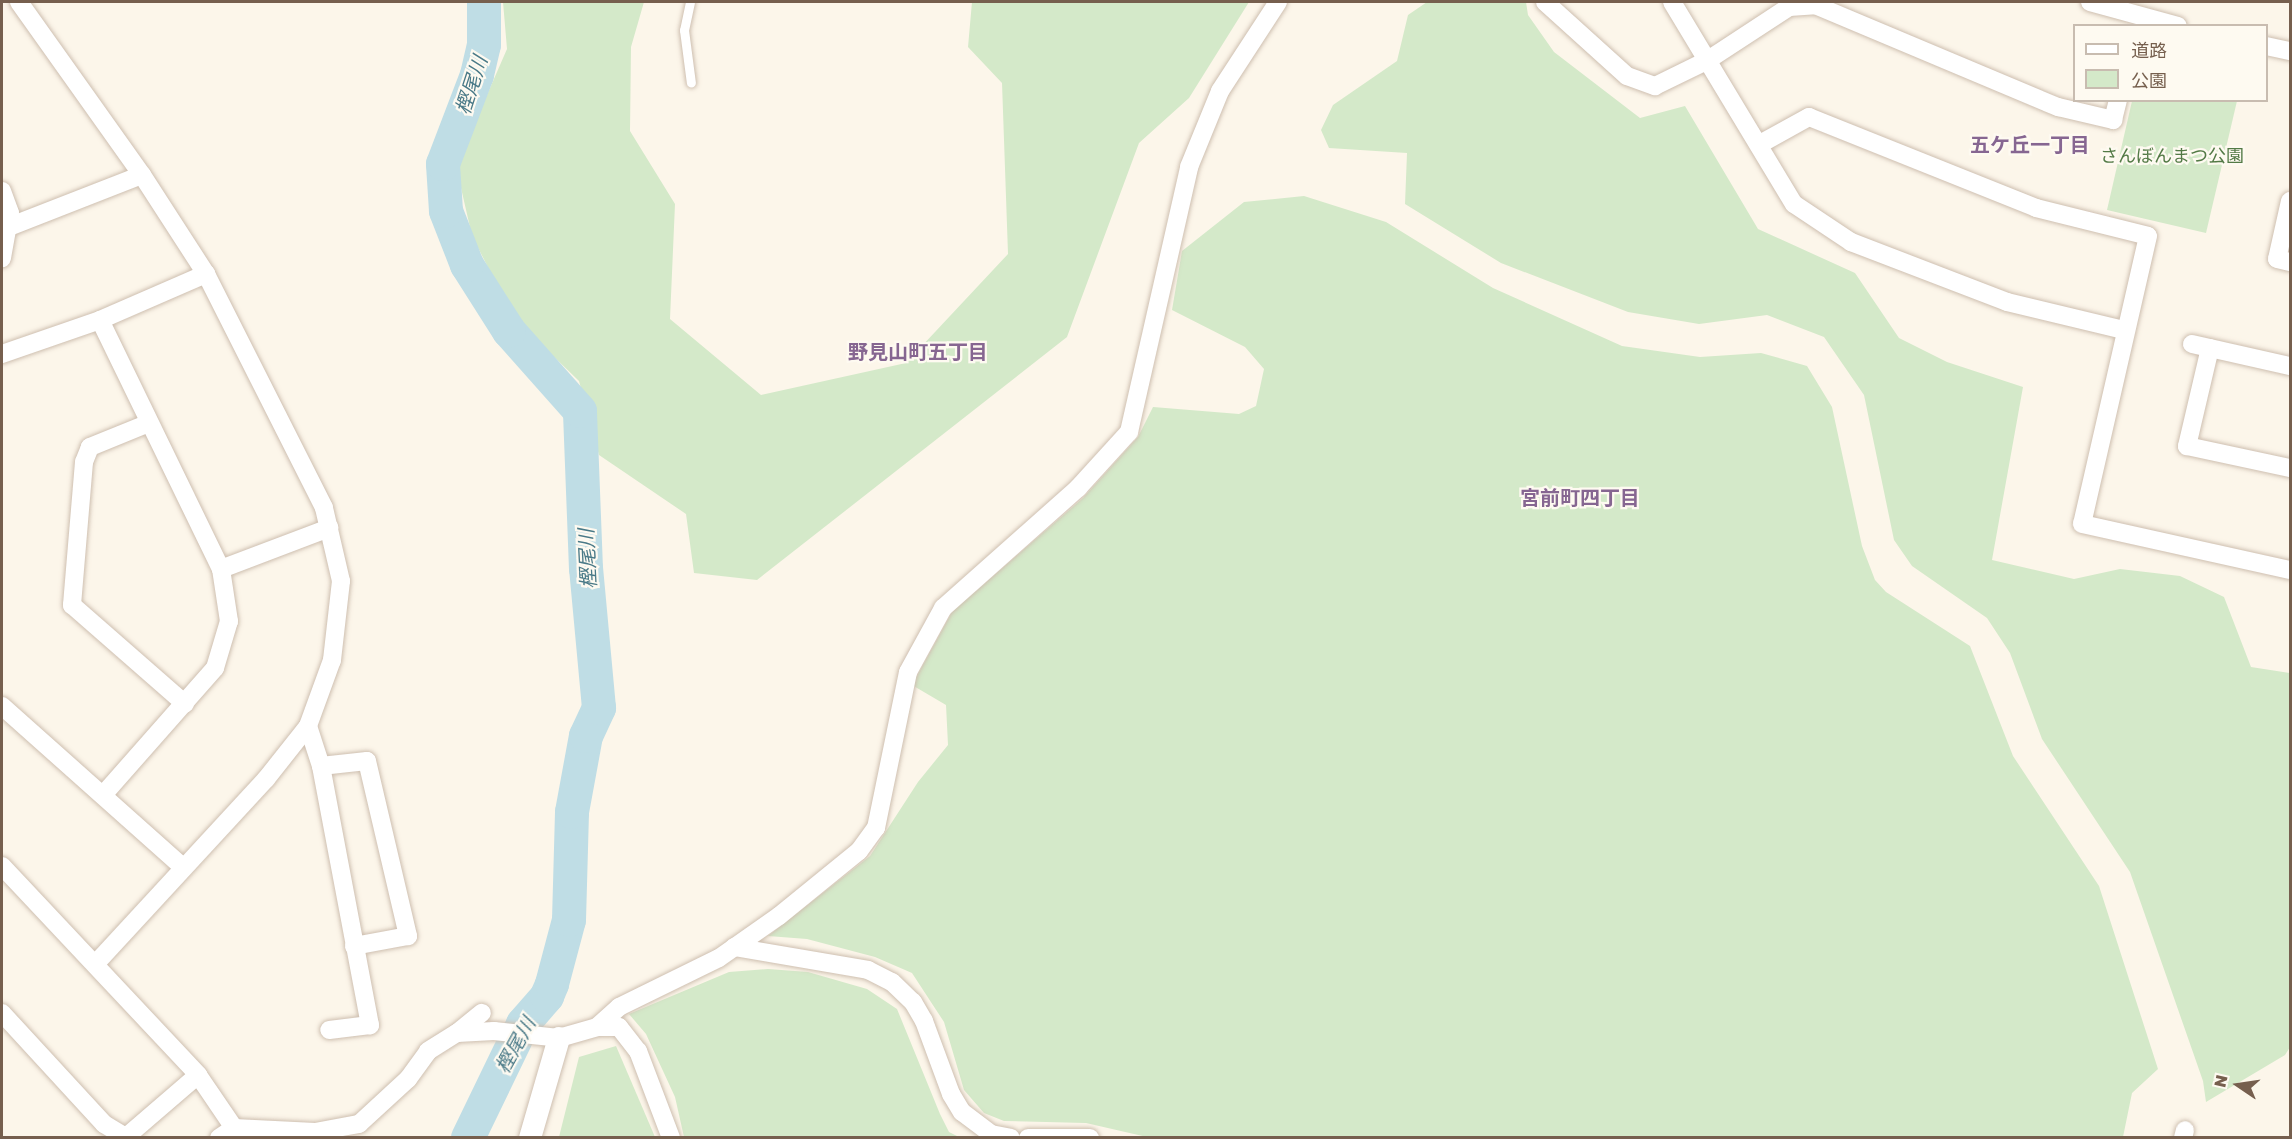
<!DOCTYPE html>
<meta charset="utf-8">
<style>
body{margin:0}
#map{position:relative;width:2292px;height:1139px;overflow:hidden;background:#fcf6ea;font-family:"Golos Text","Noto Sans JP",sans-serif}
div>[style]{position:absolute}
.green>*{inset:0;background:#d4e9c9}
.river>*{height:34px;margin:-17px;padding:0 17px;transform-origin:17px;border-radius:17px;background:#bfdde5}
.roads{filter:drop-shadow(0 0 2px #cebfb0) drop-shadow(0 0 2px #cebfb0)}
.service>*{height:9px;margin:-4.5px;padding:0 4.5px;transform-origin:4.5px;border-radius:4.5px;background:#fff}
.minor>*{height:18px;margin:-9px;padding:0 9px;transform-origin:9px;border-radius:9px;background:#fff}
.tertiary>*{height:22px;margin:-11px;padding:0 11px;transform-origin:11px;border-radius:11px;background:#fff}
span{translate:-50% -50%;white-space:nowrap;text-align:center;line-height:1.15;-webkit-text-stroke:4.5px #fefaf1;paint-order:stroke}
.park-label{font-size:18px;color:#537a46}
.water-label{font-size:20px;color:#497987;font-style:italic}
.neighbourhood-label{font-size:20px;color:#866691;font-weight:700}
.frame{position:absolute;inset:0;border:3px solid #765f4e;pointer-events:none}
.legend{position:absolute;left:2073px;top:24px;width:195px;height:78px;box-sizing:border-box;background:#fefaf1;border:2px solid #c8bcb0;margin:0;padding:8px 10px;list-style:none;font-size:18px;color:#765f4e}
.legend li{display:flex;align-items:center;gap:12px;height:30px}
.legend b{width:30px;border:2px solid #c8bcb0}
.north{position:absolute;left:2208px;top:1055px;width:60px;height:60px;-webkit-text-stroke:4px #fefaf1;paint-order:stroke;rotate:283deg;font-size:16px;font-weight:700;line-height:24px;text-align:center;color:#765f4e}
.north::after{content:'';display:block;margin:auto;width:21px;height:27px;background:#765f4e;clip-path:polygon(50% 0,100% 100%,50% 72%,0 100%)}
</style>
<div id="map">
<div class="green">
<i style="clip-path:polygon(503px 2px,644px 2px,631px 47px,630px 131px,675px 204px,670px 319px,761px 395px,906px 363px,1008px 254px,1002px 83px,968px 47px,972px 2px,1249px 2px,1189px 98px,1139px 143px,1067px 337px,757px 580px,694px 573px,686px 514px,599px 455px,579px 381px,514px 318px,472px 236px,456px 166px,507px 49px)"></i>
<i style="clip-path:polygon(1427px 2px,1526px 2px,1528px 15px,1554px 52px,1640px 118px,1685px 106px,1758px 229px,1855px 273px,1899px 338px,1947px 362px,2023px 387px,1992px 560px,2074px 579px,2120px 569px,2180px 576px,2224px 597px,2251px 667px,2290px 673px,2290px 1047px,2285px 1055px,2206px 1102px,2203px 1081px,2130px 872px,2042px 739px,2010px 653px,1987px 618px,1912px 566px,1894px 540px,1864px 395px,1824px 337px,1767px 315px,1699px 324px,1628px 312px,1501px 263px,1405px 204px,1407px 153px,1329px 148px,1321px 130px,1333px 105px,1397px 61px,1408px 15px)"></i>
<i style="clip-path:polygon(2132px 101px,2237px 101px,2206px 233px,2107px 210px)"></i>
<i style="clip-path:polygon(1304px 196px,1386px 222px,1493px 288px,1622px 346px,1700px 357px,1761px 353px,1807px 366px,1832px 407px,1862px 546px,1875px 580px,1886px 592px,1970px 646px,2013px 756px,2099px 886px,2158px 1069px,2132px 1093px,2123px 1137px,1147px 1137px,1086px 1123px,1004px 1121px,984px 1113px,964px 1090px,944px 1022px,912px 973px,875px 957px,807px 939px,768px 936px,870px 856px,918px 782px,948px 745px,946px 705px,912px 685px,952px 612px,1083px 498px,1138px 437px,1153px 407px,1239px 414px,1256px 406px,1264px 369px,1245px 347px,1172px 310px,1182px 251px,1244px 202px)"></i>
<i style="clip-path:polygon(768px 969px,808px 972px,867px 989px,897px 1009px,940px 1114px,949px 1132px,959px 1137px,684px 1137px,675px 1097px,646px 1034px,629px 1014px,729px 972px)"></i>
<i style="clip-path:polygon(616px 1046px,655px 1137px,559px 1137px,579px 1057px)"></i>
</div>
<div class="river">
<i style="left:468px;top:1138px;width:127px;rotate:-64.2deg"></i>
<i style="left:523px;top:1024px;width:37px;rotate:-49deg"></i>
<i style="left:547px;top:996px;width:13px;rotate:-67deg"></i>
<i style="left:552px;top:984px;width:66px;rotate:-75.1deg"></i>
<i style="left:569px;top:920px;width:108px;rotate:-88.4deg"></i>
<i style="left:572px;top:812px;width:77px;rotate:-79.6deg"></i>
<i style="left:586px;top:736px;width:31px;rotate:-65deg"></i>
<i style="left:599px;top:708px;width:140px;rotate:-95.3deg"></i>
<i style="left:586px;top:569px;width:158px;rotate:-92.2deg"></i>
<i style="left:580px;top:411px;width:107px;rotate:-131.6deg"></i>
<i style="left:509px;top:331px;width:78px;rotate:-122.5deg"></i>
<i style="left:467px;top:265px;width:58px;rotate:-111.3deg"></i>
<i style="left:446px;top:211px;width:47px;rotate:-93.7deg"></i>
<i style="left:443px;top:164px;width:95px;rotate:-69.1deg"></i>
<i style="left:477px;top:75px;width:31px;rotate:-77deg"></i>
<i style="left:484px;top:45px;width:43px;rotate:-90deg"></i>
</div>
<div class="roads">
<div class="service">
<i style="left:690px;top:2px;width:29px;rotate:102deg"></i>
<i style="left:684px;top:30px;width:53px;rotate:82.5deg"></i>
</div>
<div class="minor">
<i style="left:19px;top:2px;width:212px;rotate:54.6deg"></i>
<i style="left:142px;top:175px;width:118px;rotate:57.1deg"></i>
<i style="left:206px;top:274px;width:262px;rotate:63.2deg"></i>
<i style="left:324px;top:508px;width:75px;rotate:76.9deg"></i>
<i style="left:341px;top:581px;width:80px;rotate:96.5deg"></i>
<i style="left:332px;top:660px;width:70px;rotate:110deg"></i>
<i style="left:308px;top:726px;width:68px;rotate:128.4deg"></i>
<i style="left:266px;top:779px;width:251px;rotate:132.7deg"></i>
<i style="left:1545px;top:2px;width:110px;rotate:42.1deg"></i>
<i style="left:1627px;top:76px;width:30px;rotate:20deg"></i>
<i style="left:1655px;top:86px;width:59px;rotate:-26.1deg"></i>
<i style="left:1708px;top:60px;width:97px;rotate:-33.2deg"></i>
<i style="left:1789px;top:7px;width:26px;rotate:-4deg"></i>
<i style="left:1815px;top:5px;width:264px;rotate:22.8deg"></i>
<i style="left:2058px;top:107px;width:57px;rotate:13.3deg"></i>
<i style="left:2113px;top:120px;width:21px;rotate:-76deg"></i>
<i style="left:1672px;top:2px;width:236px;rotate:58.9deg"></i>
<i style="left:1794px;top:204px;width:69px;rotate:33.7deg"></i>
<i style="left:1851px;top:242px;width:167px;rotate:21deg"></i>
<i style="left:2007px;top:302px;width:120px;rotate:13.5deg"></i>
<i style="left:2090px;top:2px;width:91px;rotate:15.3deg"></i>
<i style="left:2266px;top:46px;width:25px;rotate:12deg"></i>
<i style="left:1760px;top:144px;width:56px;rotate:-28.9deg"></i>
<i style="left:1809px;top:117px;width:245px;rotate:21.8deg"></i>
<i style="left:2036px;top:208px;width:115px;rotate:14deg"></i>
<i style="left:2148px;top:236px;width:295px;rotate:102.9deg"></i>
<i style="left:2082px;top:524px;width:213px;rotate:12.5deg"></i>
<i style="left:2px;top:191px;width:23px;rotate:70deg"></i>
<i style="left:10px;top:213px;width:46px;rotate:100.1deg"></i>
<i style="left:2290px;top:201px;width:59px;rotate:102.6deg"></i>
<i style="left:2277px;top:259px;width:13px;rotate:13deg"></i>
<i style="left:6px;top:228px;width:146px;rotate:-21.3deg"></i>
<i style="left:100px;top:320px;width:277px;rotate:64.1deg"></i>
<i style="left:221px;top:569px;width:53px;rotate:81.3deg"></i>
<i style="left:229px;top:621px;width:49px;rotate:106.6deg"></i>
<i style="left:215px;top:668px;width:168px;rotate:131.4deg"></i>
<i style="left:2192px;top:344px;width:100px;rotate:12.7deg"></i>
<i style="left:2210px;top:348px;width:101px;rotate:103.2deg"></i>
<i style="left:2187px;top:446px;width:105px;rotate:12.1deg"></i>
<i style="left:2px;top:354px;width:104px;rotate:-19.1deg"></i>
<i style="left:100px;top:320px;width:116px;rotate:-23.5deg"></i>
<i style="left:149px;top:423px;width:64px;rotate:157.9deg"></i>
<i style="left:90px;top:447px;width:16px;rotate:112deg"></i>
<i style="left:84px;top:462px;width:144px;rotate:94.8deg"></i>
<i style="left:72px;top:605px;width:150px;rotate:41.2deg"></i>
<i style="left:221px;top:569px;width:116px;rotate:-20.8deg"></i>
<i style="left:2px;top:706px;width:242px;rotate:41.7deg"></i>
<i style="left:308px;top:726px;width:42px;rotate:72deg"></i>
<i style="left:321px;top:766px;width:264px;rotate:79.3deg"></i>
<i style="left:370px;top:1025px;width:41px;rotate:173deg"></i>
<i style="left:321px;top:766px;width:46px;rotate:-6.2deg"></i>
<i style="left:367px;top:761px;width:180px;rotate:76.8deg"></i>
<i style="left:408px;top:936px;width:55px;rotate:169.5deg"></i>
<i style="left:2px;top:866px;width:287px;rotate:46.8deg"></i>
<i style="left:198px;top:1075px;width:64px;rotate:55.8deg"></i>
<i style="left:734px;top:947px;width:136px;rotate:9.7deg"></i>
<i style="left:868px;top:970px;width:27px;rotate:27deg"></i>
<i style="left:892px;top:982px;width:29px;rotate:44deg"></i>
<i style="left:913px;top:1002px;width:22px;rotate:60deg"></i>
<i style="left:924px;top:1021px;width:78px;rotate:69.7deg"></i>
<i style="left:951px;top:1094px;width:21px;rotate:59deg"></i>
<i style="left:962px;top:1112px;width:36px;rotate:37deg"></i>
<i style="left:991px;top:1134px;width:20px;rotate:11deg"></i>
<i style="left:2px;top:1013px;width:151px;rotate:47.4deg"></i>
<i style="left:104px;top:1124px;width:26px;rotate:31deg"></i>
<i style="left:126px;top:1137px;width:95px;rotate:-40.7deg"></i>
<i style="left:597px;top:1027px;width:30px;rotate:-42deg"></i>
<i style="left:619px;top:1007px;width:111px;rotate:-26.1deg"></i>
<i style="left:719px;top:958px;width:73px;rotate:-35deg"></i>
<i style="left:779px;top:916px;width:103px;rotate:-39.1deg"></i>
<i style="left:859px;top:851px;width:29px;rotate:-54deg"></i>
<i style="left:876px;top:828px;width:159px;rotate:-78.4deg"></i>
<i style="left:908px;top:672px;width:73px;rotate:-61.3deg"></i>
<i style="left:943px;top:608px;width:181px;rotate:-41.6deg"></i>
<i style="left:1078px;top:488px;width:76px;rotate:-47.7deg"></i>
<i style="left:1129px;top:432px;width:272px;rotate:-77.2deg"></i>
<i style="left:1189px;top:167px;width:82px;rotate:-67.8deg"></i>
<i style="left:1220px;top:91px;width:106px;rotate:-56.9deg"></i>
<i style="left:457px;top:1033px;width:32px;rotate:-39deg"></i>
<i style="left:219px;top:1138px;width:18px;rotate:-34deg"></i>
<i style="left:234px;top:1128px;width:81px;rotate:2.8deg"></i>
<i style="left:315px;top:1132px;width:45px;rotate:-10.3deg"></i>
<i style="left:359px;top:1124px;width:67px;rotate:-42.6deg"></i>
<i style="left:408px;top:1079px;width:34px;rotate:-54deg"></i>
<i style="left:428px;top:1051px;width:34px;rotate:-32deg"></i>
<i style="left:457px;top:1033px;width:37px;rotate:-3deg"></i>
<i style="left:494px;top:1031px;width:65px;rotate:6.1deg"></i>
<i style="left:559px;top:1038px;width:40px;rotate:-16deg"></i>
<i style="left:597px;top:1027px;width:22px"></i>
<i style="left:619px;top:1027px;width:31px;rotate:52deg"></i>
<i style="left:638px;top:1051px;width:93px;rotate:69.2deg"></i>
<i style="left:1028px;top:1138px;width:62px"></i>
<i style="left:2183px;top:1138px;width:8px;rotate:-76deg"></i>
</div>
<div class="tertiary">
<i style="left:530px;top:1138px;width:104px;rotate:-73.8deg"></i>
</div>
</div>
<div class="park-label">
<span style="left:2172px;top:155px">さんぼんまつ公園</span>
</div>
<div class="water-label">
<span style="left:471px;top:85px;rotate:-72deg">樫尾川</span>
<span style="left:587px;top:559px;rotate:-93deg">樫尾川</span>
<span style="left:515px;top:1045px;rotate:-61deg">樫尾川</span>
</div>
<div class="neighbourhood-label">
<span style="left:2030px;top:144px">五ケ丘一丁目</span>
<span style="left:918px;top:351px">野見山町五丁目</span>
<span style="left:1580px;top:497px">宮前町四丁目</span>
</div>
<div class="frame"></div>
<ul class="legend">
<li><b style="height:8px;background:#fff"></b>道路</li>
<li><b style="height:16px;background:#d4e9c9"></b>公園</li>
</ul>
<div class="north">N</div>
</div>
